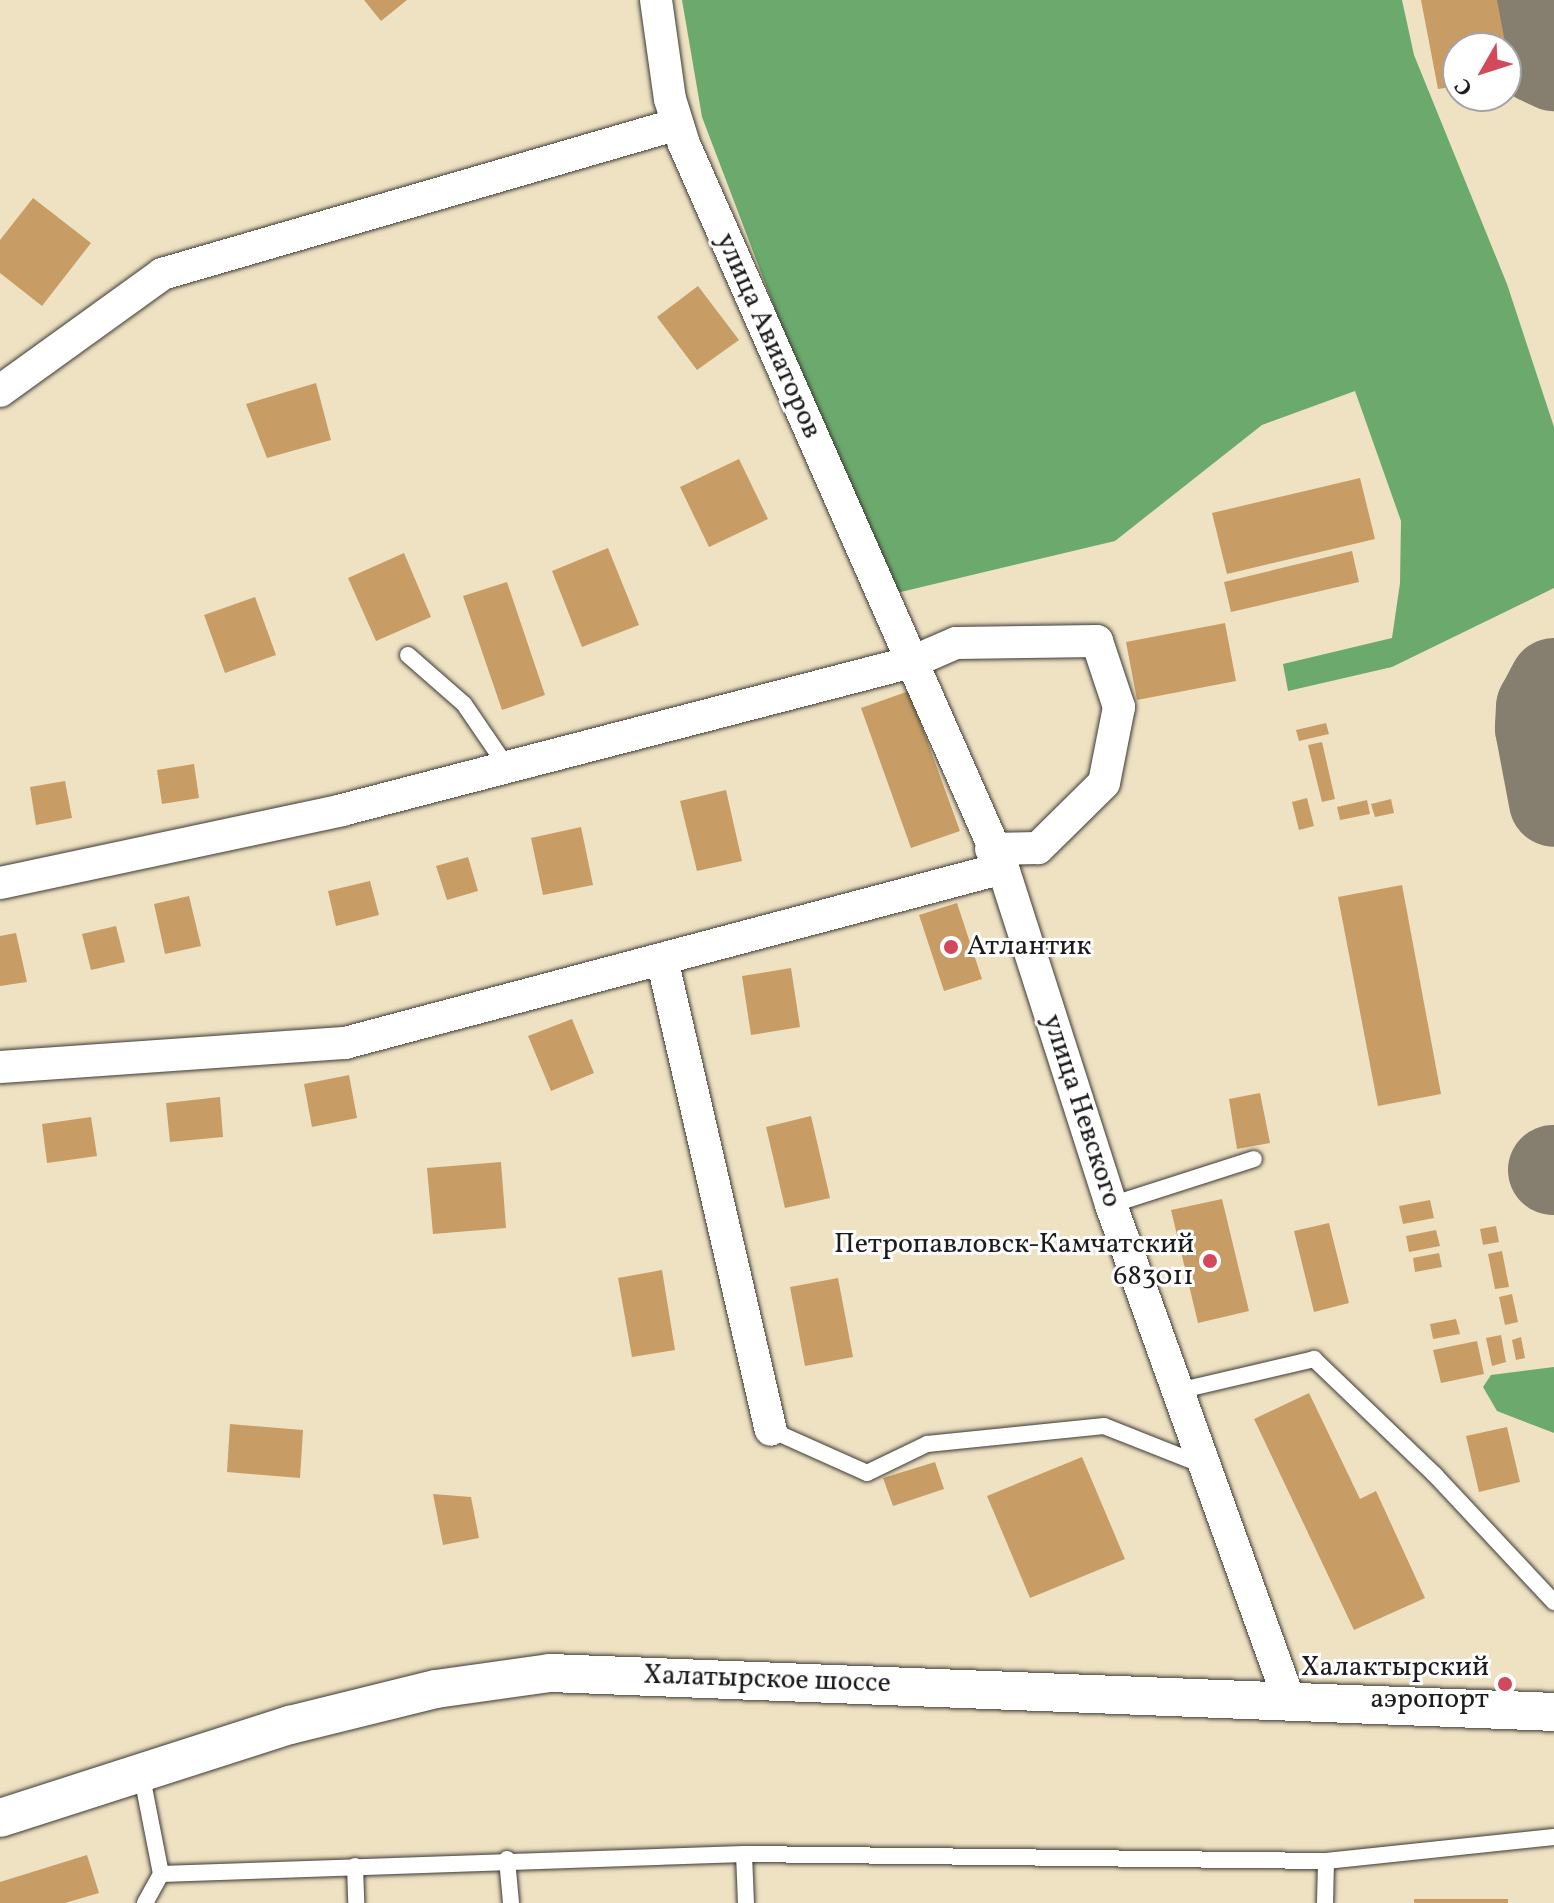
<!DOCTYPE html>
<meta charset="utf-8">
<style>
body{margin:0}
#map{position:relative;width:1554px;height:1903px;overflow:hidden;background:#efe2c3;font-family:Vollkorn,serif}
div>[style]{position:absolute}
.forest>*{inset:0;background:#6baa6c}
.taxiway>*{height:90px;margin:-45px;padding:0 45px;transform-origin:45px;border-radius:45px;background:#867f70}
.building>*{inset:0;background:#c79d65}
.roads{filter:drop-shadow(0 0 2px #3c3a35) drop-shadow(0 0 2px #3c3a35)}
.service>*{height:16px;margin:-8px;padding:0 8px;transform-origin:8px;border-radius:8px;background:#fff}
.minor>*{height:32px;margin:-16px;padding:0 16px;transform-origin:16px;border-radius:16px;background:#fff}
.tertiary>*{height:38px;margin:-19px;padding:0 19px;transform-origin:19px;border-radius:19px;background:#fff}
.dots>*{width:22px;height:22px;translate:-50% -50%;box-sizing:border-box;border:4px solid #fff;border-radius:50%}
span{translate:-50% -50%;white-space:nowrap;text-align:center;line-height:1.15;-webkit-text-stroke:6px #fff;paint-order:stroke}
.street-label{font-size:28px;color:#1c1c1c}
.poi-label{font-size:28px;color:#1c1c1c}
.left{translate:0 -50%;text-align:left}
.right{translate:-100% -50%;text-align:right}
.north{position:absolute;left:1442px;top:32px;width:80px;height:80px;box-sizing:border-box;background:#fff;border:2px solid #a4a4a4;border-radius:50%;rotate:231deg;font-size:22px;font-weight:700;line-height:32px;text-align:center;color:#1c1c1c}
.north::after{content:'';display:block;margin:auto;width:28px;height:36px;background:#d1495b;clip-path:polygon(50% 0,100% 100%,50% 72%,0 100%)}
</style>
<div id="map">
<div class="forest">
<i style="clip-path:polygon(682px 0,1402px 0,1414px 55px,1507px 284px,1554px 427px,1554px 588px,1392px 667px,1288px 691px,1283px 664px,1392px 638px,1400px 583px,1401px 521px,1355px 391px,1262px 425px,1115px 541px,884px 596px,702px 117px)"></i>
<i style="clip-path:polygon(1554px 1367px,1554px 1433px,1497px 1411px,1483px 1387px,1491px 1375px)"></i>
</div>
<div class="taxiway">
<i style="left:1528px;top:0;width:60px;rotate:79.4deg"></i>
<i style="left:1539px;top:59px;width:17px;rotate:25deg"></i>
<i style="left:1554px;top:683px;width:27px;rotate:118deg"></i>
<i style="left:1541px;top:707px;width:21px;rotate:93deg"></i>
<i style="left:1540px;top:728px;width:75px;rotate:79.3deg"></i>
<i style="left:1553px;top:1170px;width:1px"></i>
</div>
<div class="building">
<i style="clip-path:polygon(364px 0,407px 0,381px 21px)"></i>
<i style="clip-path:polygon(1421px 0,1497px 0,1506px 48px,1458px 48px,1458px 86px,1438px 89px)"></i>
<i style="clip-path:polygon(1506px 55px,1511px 76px,1506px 77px)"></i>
<i style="clip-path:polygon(33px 198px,91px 243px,42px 306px,0 273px,0 240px)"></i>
<i style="clip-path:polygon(698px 286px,739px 340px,697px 370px,657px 317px)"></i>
<i style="clip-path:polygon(316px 383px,331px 440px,267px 458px,246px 404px)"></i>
<i style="clip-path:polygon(739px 459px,768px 519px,709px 547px,680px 487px)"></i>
<i style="clip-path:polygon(1360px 478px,1375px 539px,1227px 574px,1212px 513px)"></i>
<i style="clip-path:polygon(608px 548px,639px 625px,582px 647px,552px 571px)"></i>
<i style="clip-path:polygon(1352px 551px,1359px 582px,1231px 612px,1224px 582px)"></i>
<i style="clip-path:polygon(404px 553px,431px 617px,376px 641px,348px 578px)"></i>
<i style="clip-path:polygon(507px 582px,545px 695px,502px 710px,463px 596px)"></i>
<i style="clip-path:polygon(255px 597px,276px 655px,225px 673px,204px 615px)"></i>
<i style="clip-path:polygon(1225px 623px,1236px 681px,1137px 700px,1126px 642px)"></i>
<i style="clip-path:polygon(909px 691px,960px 831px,911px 848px,861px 708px)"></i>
<i style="clip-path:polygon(1326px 723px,1329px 734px,1299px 741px,1296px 730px)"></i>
<i style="clip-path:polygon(1322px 742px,1335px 799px,1322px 802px,1308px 745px)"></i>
<i style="clip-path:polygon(194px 764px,199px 798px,162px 804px,157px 770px)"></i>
<i style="clip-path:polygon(65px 781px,72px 818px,36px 825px,30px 787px)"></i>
<i style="clip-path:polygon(726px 790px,742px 861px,697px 871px,680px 801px)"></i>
<i style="clip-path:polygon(1307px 798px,1314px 826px,1299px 830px,1292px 802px)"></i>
<i style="clip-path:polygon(1391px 799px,1394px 813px,1375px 817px,1371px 804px)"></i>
<i style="clip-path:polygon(1367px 800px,1370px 814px,1340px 820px,1337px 807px)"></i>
<i style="clip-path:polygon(581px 827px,593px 885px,543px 895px,531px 838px)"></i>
<i style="clip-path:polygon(468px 857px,478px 891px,447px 900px,436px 866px)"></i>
<i style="clip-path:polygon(370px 881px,379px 915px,336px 926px,328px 891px)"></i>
<i style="clip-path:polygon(1402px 885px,1441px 1094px,1378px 1106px,1338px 897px)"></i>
<i style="clip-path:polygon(189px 896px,201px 946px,165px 954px,154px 904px)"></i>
<i style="clip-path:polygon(957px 903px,982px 979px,944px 991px,919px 915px)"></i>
<i style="clip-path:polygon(116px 926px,125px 962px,91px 970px,82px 934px)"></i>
<i style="clip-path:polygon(16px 933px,27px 982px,0 986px,0 936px)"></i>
<i style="clip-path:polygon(791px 968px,800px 1027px,751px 1035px,742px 976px)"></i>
<i style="clip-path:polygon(572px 1019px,594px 1073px,551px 1091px,528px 1036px)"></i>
<i style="clip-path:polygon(349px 1075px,357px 1118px,312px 1127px,304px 1084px)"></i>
<i style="clip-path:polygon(1260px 1093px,1270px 1143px,1237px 1149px,1229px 1099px)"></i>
<i style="clip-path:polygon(220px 1097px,223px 1137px,170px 1142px,166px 1103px)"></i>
<i style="clip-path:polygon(811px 1116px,830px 1198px,785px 1208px,766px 1127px)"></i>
<i style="clip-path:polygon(91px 1117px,97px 1156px,47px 1163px,42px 1124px)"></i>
<i style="clip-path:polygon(501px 1162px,506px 1228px,433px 1234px,427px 1168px)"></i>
<i style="clip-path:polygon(1222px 1199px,1249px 1311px,1198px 1323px,1171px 1210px)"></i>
<i style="clip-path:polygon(1430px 1200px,1434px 1218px,1403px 1224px,1399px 1206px)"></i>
<i style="clip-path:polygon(1329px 1223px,1349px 1303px,1314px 1312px,1294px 1231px)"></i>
<i style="clip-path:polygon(1496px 1226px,1499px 1242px,1483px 1245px,1480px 1229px)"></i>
<i style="clip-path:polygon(1436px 1230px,1440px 1246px,1409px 1252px,1406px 1236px)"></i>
<i style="clip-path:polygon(1502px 1251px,1509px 1287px,1495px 1289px,1488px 1254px)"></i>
<i style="clip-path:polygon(1439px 1253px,1442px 1267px,1415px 1272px,1413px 1258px)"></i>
<i style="clip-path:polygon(662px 1270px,675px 1350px,632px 1357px,618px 1278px)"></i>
<i style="clip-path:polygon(838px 1278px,853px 1357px,805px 1366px,790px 1287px)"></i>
<i style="clip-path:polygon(1512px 1294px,1518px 1322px,1505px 1325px,1499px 1297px)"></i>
<i style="clip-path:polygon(1456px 1319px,1460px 1334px,1433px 1339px,1430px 1324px)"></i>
<i style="clip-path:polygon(1501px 1335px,1506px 1362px,1492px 1366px,1486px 1338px)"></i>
<i style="clip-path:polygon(1521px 1337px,1525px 1358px,1516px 1360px,1512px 1340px)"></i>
<i style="clip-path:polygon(1477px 1341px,1484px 1374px,1441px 1383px,1433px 1350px)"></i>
<i style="clip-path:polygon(1309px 1393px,1360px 1499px,1376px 1491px,1425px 1598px,1354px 1630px,1254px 1419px)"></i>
<i style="clip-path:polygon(230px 1424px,303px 1430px,300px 1478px,227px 1472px)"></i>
<i style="clip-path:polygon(1507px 1427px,1520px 1482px,1479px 1492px,1466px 1436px)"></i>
<i style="clip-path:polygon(1082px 1457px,1125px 1559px,1030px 1598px,987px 1496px)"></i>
<i style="clip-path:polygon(935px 1462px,944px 1489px,893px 1506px,883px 1478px)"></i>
<i style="clip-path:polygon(433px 1494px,471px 1497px,479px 1538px,443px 1545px)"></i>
<i style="clip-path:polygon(87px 1855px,99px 1893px,65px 1903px,0 1903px,0 1882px)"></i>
<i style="clip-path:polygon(1414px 1899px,1508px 1899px,1508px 1903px,1414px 1903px)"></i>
</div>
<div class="roads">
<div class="service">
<i style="left:408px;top:655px;width:74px;rotate:41.2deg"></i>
<i style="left:464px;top:704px;width:76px;rotate:55.7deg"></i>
<i style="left:1111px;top:1205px;width:150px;rotate:-17.8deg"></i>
<i style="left:1178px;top:1391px;width:140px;rotate:-13.2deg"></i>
<i style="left:1314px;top:1359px;width:168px;rotate:43.8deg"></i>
<i style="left:1435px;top:1475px;width:174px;rotate:46.9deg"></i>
<i style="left:771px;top:1430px;width:105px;rotate:24.1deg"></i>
<i style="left:867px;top:1473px;width:67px;rotate:-25.8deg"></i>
<i style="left:927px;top:1444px;width:178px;rotate:-5.8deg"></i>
<i style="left:1104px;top:1426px;width:109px;rotate:21.6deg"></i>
<i style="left:141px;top:1772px;width:104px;rotate:78.9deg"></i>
<i style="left:744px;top:1854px;width:49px;rotate:87.7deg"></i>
<i style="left:507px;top:1859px;width:44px;rotate:84.8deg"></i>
<i style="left:355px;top:1866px;width:37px;rotate:88deg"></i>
<i style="left:145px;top:1903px;width:33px;rotate:-61deg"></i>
<i style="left:161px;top:1874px;width:583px;rotate:-1.96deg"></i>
<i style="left:744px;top:1854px;width:582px;rotate:0.69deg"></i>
<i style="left:1326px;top:1861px;width:229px;rotate:-6deg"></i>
<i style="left:1325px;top:1903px;width:42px;rotate:-88.6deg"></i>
</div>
<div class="minor">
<i style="left:656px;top:0;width:100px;rotate:82deg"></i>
<i style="left:670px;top:99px;width:47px;rotate:72.7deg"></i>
<i style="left:684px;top:144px;width:791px;rotate:66.22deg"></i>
<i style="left:1003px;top:868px;width:354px;rotate:72.2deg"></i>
<i style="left:1111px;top:1205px;width:526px;rotate:70.22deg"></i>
<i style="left:0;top:391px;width:200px;rotate:-35.8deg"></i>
<i style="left:162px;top:274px;width:537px;rotate:-16.21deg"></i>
<i style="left:0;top:883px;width:350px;rotate:-12deg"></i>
<i style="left:342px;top:810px;width:589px;rotate:-14.56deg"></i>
<i style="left:912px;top:662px;width:48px;rotate:-23.4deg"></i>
<i style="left:956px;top:643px;width:141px;rotate:-0.8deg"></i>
<i style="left:1097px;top:641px;width:70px;rotate:71.6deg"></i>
<i style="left:1119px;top:707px;width:77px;rotate:101.2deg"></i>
<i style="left:1104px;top:783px;width:93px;rotate:135.4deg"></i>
<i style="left:1038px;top:848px;width:47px;rotate:178.8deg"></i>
<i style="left:662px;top:959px;width:483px;rotate:77deg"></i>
<i style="left:0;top:1067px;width:346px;rotate:-4deg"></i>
<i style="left:345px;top:1043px;width:681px;rotate:-14.89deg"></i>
</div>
<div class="tertiary">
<i style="left:0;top:1818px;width:305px;rotate:-17.8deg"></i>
<i style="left:290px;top:1725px;width:150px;rotate:-13.9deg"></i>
<i style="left:436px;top:1689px;width:115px;rotate:-8deg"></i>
<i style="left:550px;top:1673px;width:1005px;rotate:2.22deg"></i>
</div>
</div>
<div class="dots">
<i style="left:951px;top:947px;background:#d1495b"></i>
<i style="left:1210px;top:1261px;background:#d1495b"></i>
<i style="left:1505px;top:1684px;background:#d1495b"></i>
</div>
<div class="street-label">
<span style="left:768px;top:336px;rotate:66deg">улица Авиаторов</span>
<span style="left:1081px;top:1111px;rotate:72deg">улица Невского</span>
<span style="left:767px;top:1680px;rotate:2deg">Халатырское шоссе</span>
</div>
<div class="poi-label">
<span class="left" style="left:967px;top:947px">Атлантик</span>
<span class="right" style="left:1194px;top:1261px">Петропавловск-Камчатский<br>683011</span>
<span class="right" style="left:1489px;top:1684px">Халактырский<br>аэропорт</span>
</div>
<div class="north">С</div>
</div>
